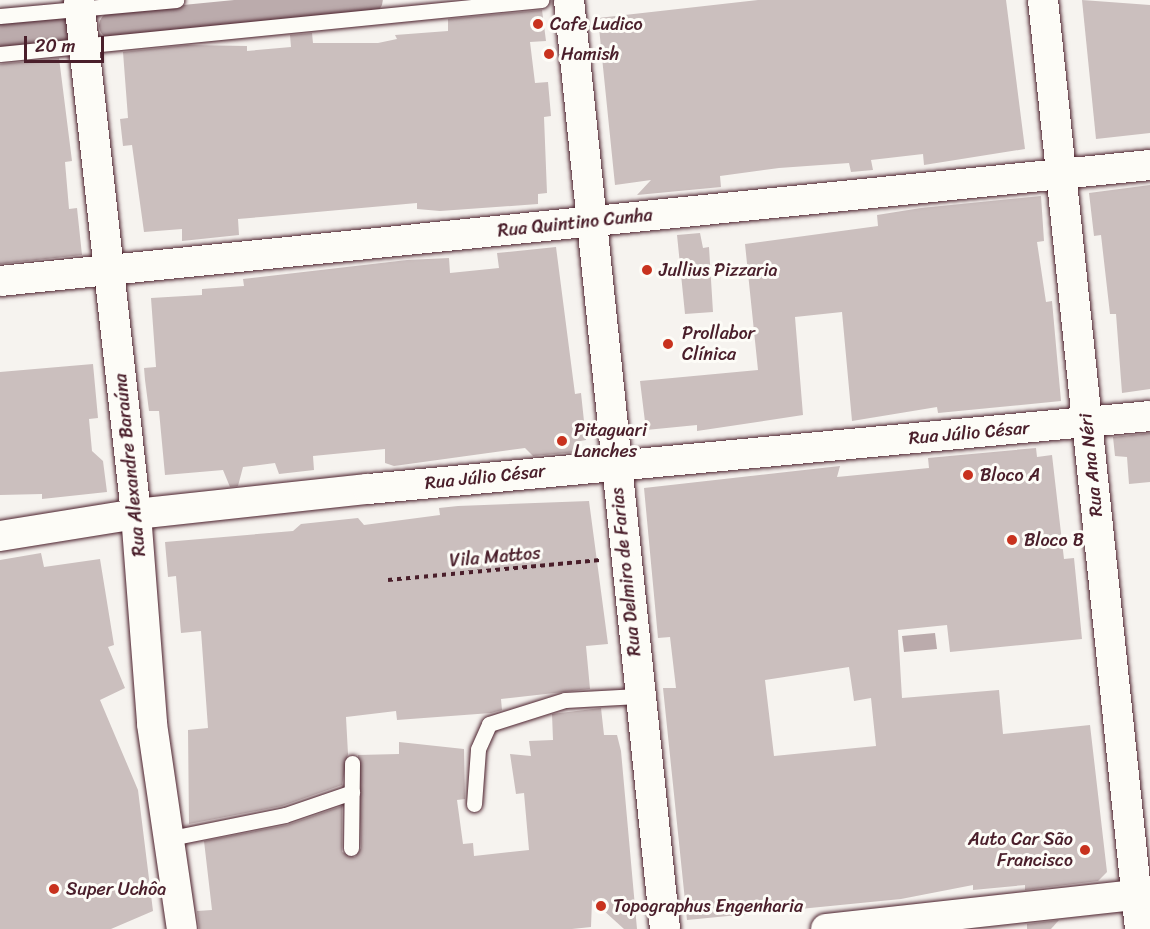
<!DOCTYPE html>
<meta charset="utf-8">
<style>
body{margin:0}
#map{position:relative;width:1150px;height:929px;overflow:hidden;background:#f6f3ef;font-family:Sriracha,sans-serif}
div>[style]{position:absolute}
.water>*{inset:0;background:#bbabac}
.canal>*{height:27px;margin:-13.5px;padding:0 13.5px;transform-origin:13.5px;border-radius:13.5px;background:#bbabac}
.building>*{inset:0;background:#cbbfbe}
.path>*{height:4px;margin-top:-2px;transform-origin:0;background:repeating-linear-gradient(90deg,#4a1f2b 0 4.5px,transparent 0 9px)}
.roads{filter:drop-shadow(0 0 2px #4a1f2b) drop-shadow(0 0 2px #4a1f2b)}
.lane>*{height:15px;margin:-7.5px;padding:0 7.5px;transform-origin:7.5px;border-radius:7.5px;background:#fdfcf7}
.street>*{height:30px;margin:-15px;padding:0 15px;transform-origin:15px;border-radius:15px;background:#fdfcf7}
.dots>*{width:16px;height:16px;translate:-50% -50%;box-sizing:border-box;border:3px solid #fdfcf7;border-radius:50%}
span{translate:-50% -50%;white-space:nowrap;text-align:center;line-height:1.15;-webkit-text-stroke:6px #fdfcf7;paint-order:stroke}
.poi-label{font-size:18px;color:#4a1f2b}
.left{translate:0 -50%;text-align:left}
.right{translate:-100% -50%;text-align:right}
.street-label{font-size:18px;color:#4a1f2b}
.scale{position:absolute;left:24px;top:36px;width:80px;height:27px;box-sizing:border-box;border:3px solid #4a1f2b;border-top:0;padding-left:8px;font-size:18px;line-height:21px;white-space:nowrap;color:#4a1f2b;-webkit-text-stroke:4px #fdfcf7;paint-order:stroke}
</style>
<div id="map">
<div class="water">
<i style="clip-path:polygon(935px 633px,937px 649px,904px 652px,902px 636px)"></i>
</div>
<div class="canal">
<i style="left:112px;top:25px;width:258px;rotate:-5.6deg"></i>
<i style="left:0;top:36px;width:59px;rotate:-5.8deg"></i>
</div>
<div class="building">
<i style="clip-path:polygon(758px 0,1006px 0,1025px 149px,924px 165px,923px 154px,871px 160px,873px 170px,851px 172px,849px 163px,779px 168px,720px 176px,721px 187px,637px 195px,651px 180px,615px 185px,598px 18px)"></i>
<i style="clip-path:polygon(1082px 0,1150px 5px,1150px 133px,1096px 139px)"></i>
<i style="clip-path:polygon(542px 10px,546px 41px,530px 42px,535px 83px,548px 82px,551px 116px,544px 117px,547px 193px,538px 194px,538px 204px,440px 211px,417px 209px,417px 203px,261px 217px,238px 219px,239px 235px,182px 241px,182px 229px,144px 232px,132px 145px,123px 146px,120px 119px,128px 118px,123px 52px,187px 45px,247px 46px,247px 51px,291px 47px,290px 35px,312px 33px,313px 43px,378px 43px,397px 39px,395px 35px,448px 31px,448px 19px)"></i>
<i style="clip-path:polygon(59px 58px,72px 161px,65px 162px,69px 209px,77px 208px,82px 255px,0 264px,0 64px)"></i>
<i style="clip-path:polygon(1150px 185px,1150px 389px,1122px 393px,1116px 314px,1110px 314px,1101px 235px,1094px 236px,1089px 193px)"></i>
<i style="clip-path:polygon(1041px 196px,1044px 241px,1037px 242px,1046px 302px,1052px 301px,1061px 401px,938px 413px,937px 407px,852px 421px,842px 312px,795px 317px,803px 415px,697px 431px,697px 425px,646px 430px,640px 381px,758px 370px,745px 244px,878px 226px,877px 215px,921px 208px)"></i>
<i style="clip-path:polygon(700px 233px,703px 248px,709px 247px,713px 312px,685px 314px,677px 235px)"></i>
<i style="clip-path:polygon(556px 247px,575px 394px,581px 393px,586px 440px,575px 442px,576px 452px,533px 456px,525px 448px,394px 466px,385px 463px,385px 449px,313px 456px,314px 470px,279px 474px,275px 463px,243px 467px,238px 486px,230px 487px,223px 470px,165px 475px,159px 411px,149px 411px,145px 380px,144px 368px,156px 367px,151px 298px,202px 295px,202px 289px,244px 286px,243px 279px,407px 260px,449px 258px,450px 273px,499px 268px,497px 253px)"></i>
<i style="clip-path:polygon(93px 364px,98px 418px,89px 419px,92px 451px,103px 461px,107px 492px,42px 499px,42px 494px,0 495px,0 372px)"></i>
<i style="clip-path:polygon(1150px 433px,1150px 482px,1129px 484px,1127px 457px,1115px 456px,1113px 437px)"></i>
<i style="clip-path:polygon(evenodd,1036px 448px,1037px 457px,1052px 455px,1064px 559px,1074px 558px,1082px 639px,950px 652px,947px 625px,898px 630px,902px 698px,999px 690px,1003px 734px,1090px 725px,1107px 872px,1098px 881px,1025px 890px,1025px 885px,973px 890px,973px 885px,901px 899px,687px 920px,663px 688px,676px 688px,670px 637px,658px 638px,644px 488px,840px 466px,837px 477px,929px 468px,928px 458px,1036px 448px,849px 667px,854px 701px,871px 698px,876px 746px,774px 756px,765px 680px,849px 667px)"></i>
<i style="clip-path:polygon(589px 501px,608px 644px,586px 646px,590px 689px,501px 699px,502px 710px,491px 713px,397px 720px,396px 711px,346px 717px,348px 754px,342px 785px,282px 806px,189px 824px,188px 730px,208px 728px,201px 631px,181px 633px,176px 576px,168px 577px,165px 542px,293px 531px,301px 524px,358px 518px,364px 525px,440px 515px,439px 508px,458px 506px)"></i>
<i style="clip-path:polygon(41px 553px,44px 567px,100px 559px,114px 645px,108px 647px,125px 688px,100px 700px,138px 790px,153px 911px,111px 929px,0 929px,0 560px)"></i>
<i style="clip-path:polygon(601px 708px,604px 735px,617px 735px,621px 751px,637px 929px,624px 929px,592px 900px,591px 927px,572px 929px,199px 929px,197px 911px,212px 910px,204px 841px,287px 825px,342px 806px,342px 852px,355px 857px,361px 848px,358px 755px,399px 754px,399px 742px,464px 749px,465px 799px,457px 800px,463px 844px,473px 843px,474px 856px,529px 850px,524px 793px,516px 794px,510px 754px,531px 756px,529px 741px,553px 740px,552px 714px)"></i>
<i style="clip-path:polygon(1059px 920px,1051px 929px,1027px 929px,1027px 924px)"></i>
</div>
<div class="path">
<i style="left:388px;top:580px;width:213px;rotate:-5.4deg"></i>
</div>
<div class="roads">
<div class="lane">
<i style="left:0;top:16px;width:177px;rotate:-5.2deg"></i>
<i style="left:0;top:54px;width:544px;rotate:-5.7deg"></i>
<i style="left:474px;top:804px;width:55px;rotate:-85.8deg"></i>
<i style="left:478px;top:749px;width:27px;rotate:-66deg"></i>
<i style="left:489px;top:724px;width:80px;rotate:-17.5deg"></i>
<i style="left:565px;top:700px;width:73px;rotate:-3.1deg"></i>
<i style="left:166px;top:839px;width:121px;rotate:-11.4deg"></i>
<i style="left:285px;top:815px;width:71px;rotate:-18.9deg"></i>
<i style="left:351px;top:848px;width:85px;rotate:-89.3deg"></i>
</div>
<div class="street">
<i style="left:79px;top:0;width:517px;rotate:83.67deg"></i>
<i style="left:136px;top:514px;width:211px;rotate:85.6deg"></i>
<i style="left:152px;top:724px;width:207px;rotate:81.7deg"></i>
<i style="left:569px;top:0;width:934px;rotate:84.1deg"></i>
<i style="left:1043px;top:0;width:934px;rotate:84.04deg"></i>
<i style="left:0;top:281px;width:1156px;rotate:-5.76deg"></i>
<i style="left:0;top:536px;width:138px;rotate:-9.2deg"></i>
<i style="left:136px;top:514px;width:233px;rotate:-6.2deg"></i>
<i style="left:368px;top:489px;width:785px;rotate:-5.33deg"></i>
<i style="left:826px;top:929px;width:326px;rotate:-6.3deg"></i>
</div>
</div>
<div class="dots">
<i style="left:538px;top:24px;background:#c8321e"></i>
<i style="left:549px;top:54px;background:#c8321e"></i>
<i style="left:647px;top:270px;background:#c8321e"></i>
<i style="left:668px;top:344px;background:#c8321e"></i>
<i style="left:562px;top:441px;background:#c8321e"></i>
<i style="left:968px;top:475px;background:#c8321e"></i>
<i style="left:1012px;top:540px;background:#c8321e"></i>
<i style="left:1085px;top:850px;background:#c8321e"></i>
<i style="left:54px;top:889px;background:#c8321e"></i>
<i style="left:601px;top:906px;background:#c8321e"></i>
</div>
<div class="poi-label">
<span class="left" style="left:550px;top:24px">Cafe Ludico</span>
<span class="left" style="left:561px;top:54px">Hamish</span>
<span class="left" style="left:659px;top:270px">Jullius Pizzaria</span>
<span class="left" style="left:682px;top:344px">Prollabor<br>Clínica</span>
<span class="left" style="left:574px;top:441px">Pitaguari<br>Lanches</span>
<span class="left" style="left:980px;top:475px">Bloco A</span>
<span class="left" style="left:1024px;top:540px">Bloco B</span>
<span class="right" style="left:1073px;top:850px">Auto Car São<br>Francisco</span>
<span class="left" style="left:66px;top:889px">Super Uchôa</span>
<span class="left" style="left:613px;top:906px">Topographus Engenharia</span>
</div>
<div class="street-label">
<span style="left:575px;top:223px;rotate:-6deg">Rua Quintino Cunha</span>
<span style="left:969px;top:433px;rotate:-5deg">Rua Júlio César</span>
<span style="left:130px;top:465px;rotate:-96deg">Rua Alexandre Baraúna</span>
<span style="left:1091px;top:465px;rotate:-96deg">Rua Ana Néri</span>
<span style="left:485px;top:477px;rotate:-6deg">Rua Júlio César</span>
<span style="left:495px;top:557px;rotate:-5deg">Vila Mattos</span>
<span style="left:626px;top:572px;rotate:-96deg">Rua Delmiro de Farias</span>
</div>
<div class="scale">20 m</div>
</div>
